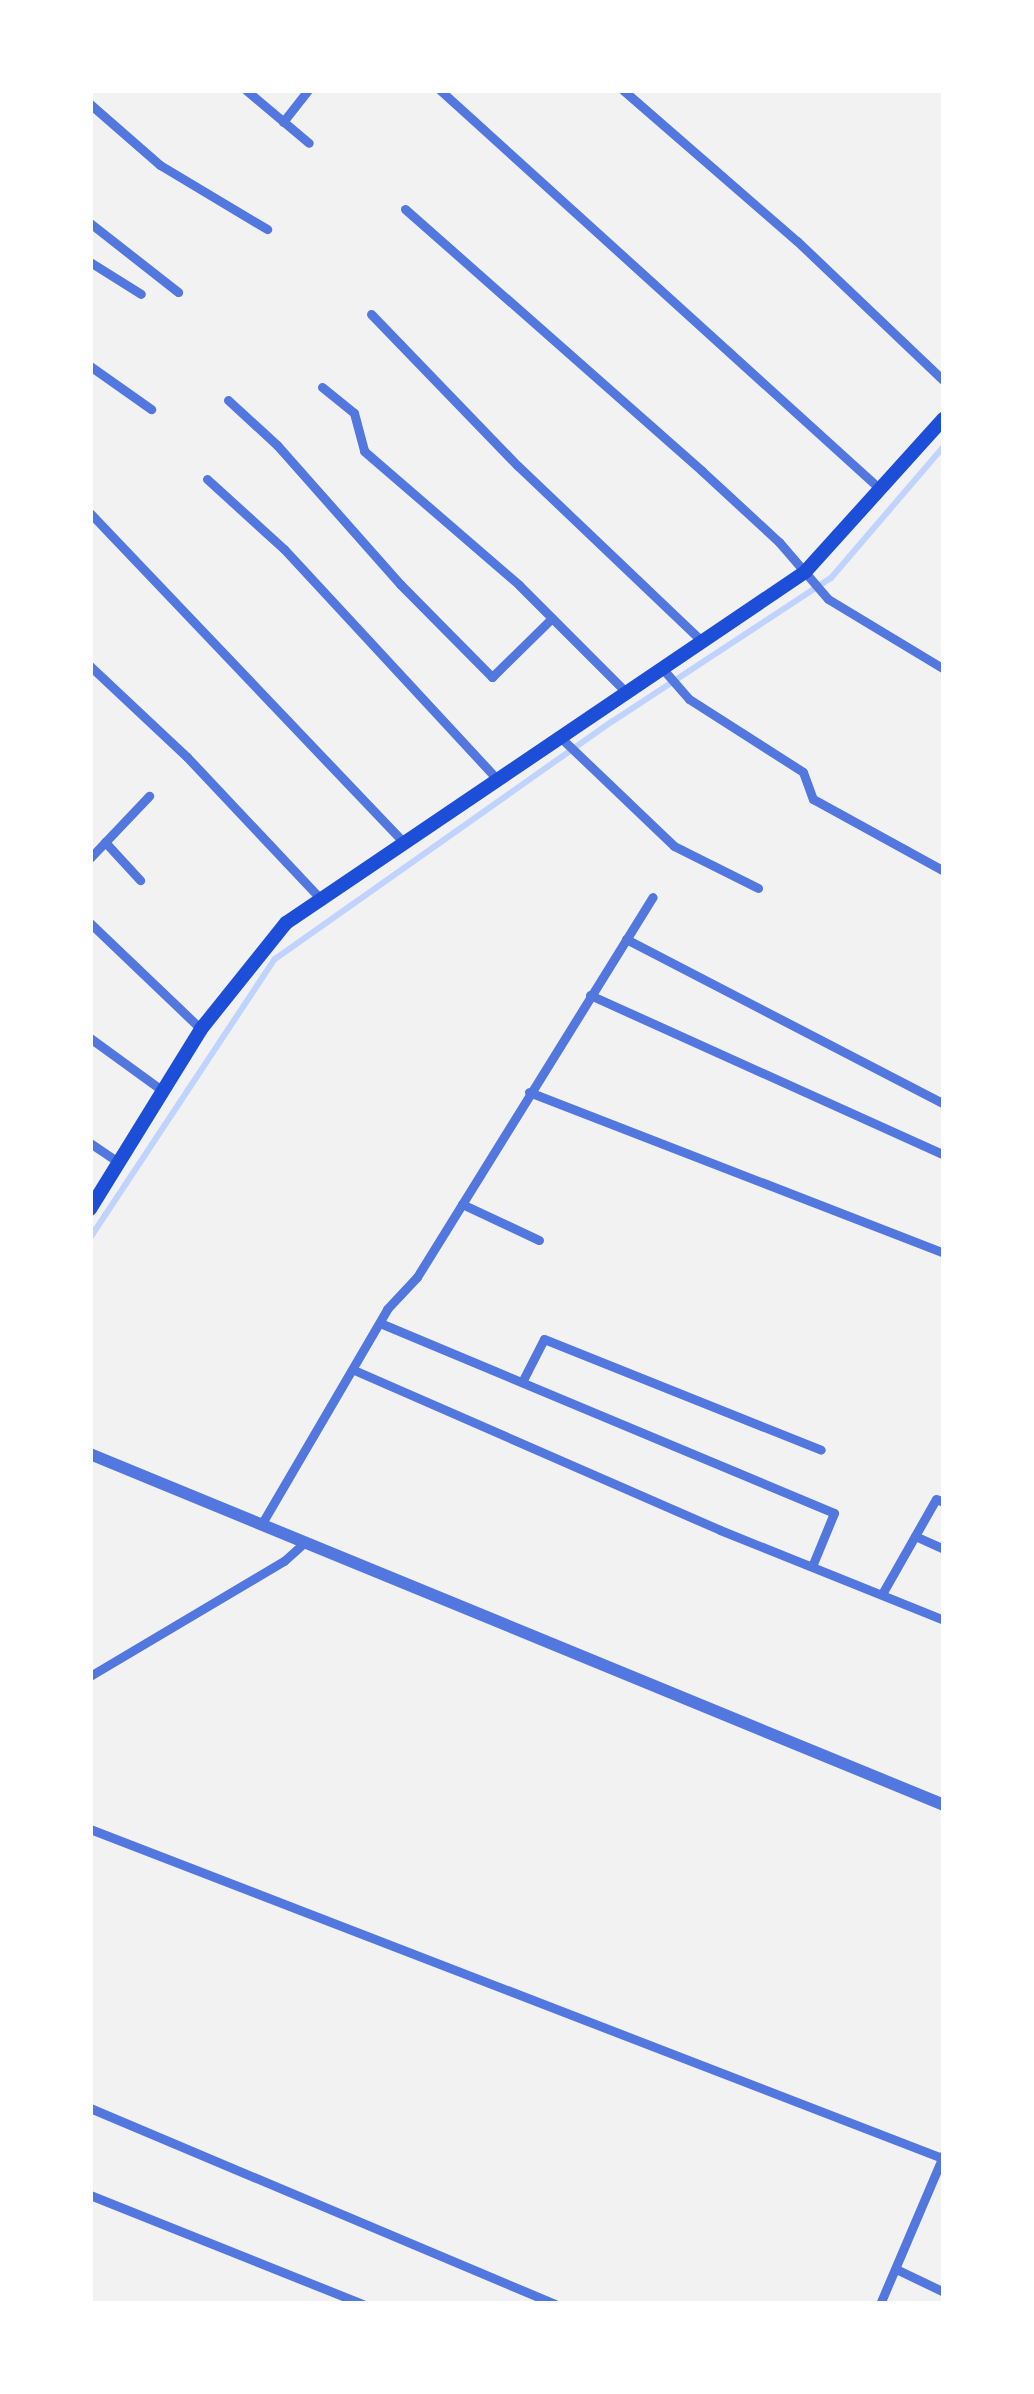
<!DOCTYPE html>
<style>
body{margin:0}
#map{position:relative;width:1034px;height:2394px;overflow:hidden;background:#f2f2f2;font-family:Raleway,sans-serif}
div>[style]{position:absolute}
.stream>*{height:6px;margin:-3px;padding:0 3px;transform-origin:3px;border-radius:3px;background:#bfd3fe}
.minor>*{height:9px;margin:-4.5px;padding:0 4.5px;transform-origin:4.5px;border-radius:4.5px;background:#5277de}
.tertiary>*{height:12px;margin:-6px;padding:0 6px;transform-origin:6px;border-radius:6px;background:#5277de}
.secondary>*{height:14px;margin:-7px;padding:0 7px;transform-origin:7px;border-radius:7px;background:#1d4ed8}
span{translate:-50% -50%;white-space:nowrap;text-align:center;line-height:1.15;-webkit-text-stroke:9px #fff;paint-order:stroke}
.frame{position:absolute;inset:0;border:93px solid #fff;pointer-events:none}
</style>
<div id="map">
<div class="stream">
<i style="left:90px;top:1238px;width:335px;rotate:-56.5deg"></i>
<i style="left:275px;top:959px;width:413px;rotate:-35.2deg"></i>
<i style="left:613px;top:721px;width:261px;rotate:-33.3deg"></i>
<i style="left:831px;top:578px;width:174px;rotate:-49.4deg"></i>
</div>
<div class="minor">
<i style="left:246px;top:90px;width:82px;rotate:40.1deg"></i>
<i style="left:440px;top:90px;width:594px;rotate:42.2deg"></i>
<i style="left:623px;top:90px;width:230px;rotate:41deg"></i>
<i style="left:797px;top:241px;width:203px;rotate:43.6deg"></i>
<i style="left:90px;top:104px;width:93px;rotate:41.1deg"></i>
<i style="left:160px;top:165px;width:125px;rotate:30.9deg"></i>
<i style="left:283px;top:122px;width:41px;rotate:-52deg"></i>
<i style="left:405px;top:209px;width:396px;rotate:41.4deg"></i>
<i style="left:702px;top:471px;width:105px;rotate:42.7deg"></i>
<i style="left:779px;top:542px;width:75px;rotate:49.3deg"></i>
<i style="left:828px;top:599px;width:135px;rotate:31.1deg"></i>
<i style="left:90px;top:223px;width:112px;rotate:38.1deg"></i>
<i style="left:90px;top:262px;width:60px;rotate:32.1deg"></i>
<i style="left:371px;top:314px;width:211px;rotate:46deg"></i>
<i style="left:518px;top:466px;width:254px;rotate:43.6deg"></i>
<i style="left:90px;top:366px;width:75px;rotate:35.2deg"></i>
<i style="left:322px;top:387px;width:41px;rotate:39.1deg"></i>
<i style="left:354px;top:413px;width:39px;rotate:75deg"></i>
<i style="left:364px;top:451px;width:205px;rotate:40.8deg"></i>
<i style="left:519px;top:585px;width:150px;rotate:45deg"></i>
<i style="left:228px;top:400px;width:67px;rotate:42.6deg"></i>
<i style="left:277px;top:445px;width:186px;rotate:48.5deg"></i>
<i style="left:400px;top:584px;width:131px;rotate:45.3deg"></i>
<i style="left:492px;top:677px;width:84px;rotate:-44.5deg"></i>
<i style="left:207px;top:479px;width:104px;rotate:42.3deg"></i>
<i style="left:284px;top:549px;width:315px;rotate:47.2deg"></i>
<i style="left:90px;top:513px;width:456px;rotate:46.4deg"></i>
<i style="left:90px;top:666px;width:133px;rotate:43.2deg"></i>
<i style="left:187px;top:757px;width:192px;rotate:46.7deg"></i>
<i style="left:661px;top:667px;width:43px;rotate:48.8deg"></i>
<i style="left:689px;top:699px;width:135px;rotate:32.6deg"></i>
<i style="left:803px;top:772px;width:29px;rotate:70deg"></i>
<i style="left:813px;top:799px;width:149px;rotate:28.8deg"></i>
<i style="left:561px;top:738px;width:156px;rotate:43.7deg"></i>
<i style="left:674px;top:846px;width:94px;rotate:26.6deg"></i>
<i style="left:105px;top:842px;width:52px;rotate:47.4deg"></i>
<i style="left:90px;top:858px;width:86px;rotate:-46.4deg"></i>
<i style="left:90px;top:923px;width:153px;rotate:43.7deg"></i>
<i style="left:626px;top:939px;width:358px;rotate:27.4deg"></i>
<i style="left:590px;top:995px;width:388px;rotate:24.3deg"></i>
<i style="left:90px;top:1038px;width:90px;rotate:36deg"></i>
<i style="left:529px;top:1092px;width:445px;rotate:21.2deg"></i>
<i style="left:90px;top:1143px;width:36px;rotate:34deg"></i>
<i style="left:462px;top:1204px;width:85px;rotate:25.1deg"></i>
<i style="left:380px;top:1323px;width:492px;rotate:22.7deg"></i>
<i style="left:834px;top:1513px;width:55px;rotate:112.4deg"></i>
<i style="left:354px;top:1370px;width:399px;rotate:23.6deg"></i>
<i style="left:720px;top:1530px;width:241px;rotate:21.9deg"></i>
<i style="left:522px;top:1382px;width:48px;rotate:-62.9deg"></i>
<i style="left:544px;top:1339px;width:298px;rotate:21.8deg"></i>
<i style="left:261px;top:1525px;width:250px;rotate:-59.7deg"></i>
<i style="left:387px;top:1309px;width:44px;rotate:-46.8deg"></i>
<i style="left:417px;top:1277px;width:447px;rotate:-58.2deg"></i>
<i style="left:915px;top:1536px;width:32px;rotate:24deg"></i>
<i style="left:882px;top:1594px;width:109px;rotate:-60.4deg"></i>
<i style="left:936px;top:1499px;width:9px;rotate:21deg"></i>
<i style="left:90px;top:1676px;width:226px;rotate:-30.7deg"></i>
<i style="left:284px;top:1561px;width:25px;rotate:-42deg"></i>
<i style="left:90px;top:1829px;width:913px;rotate:21.11deg"></i>
<i style="left:90px;top:2108px;width:505px;rotate:22.86deg"></i>
<i style="left:90px;top:2195px;width:294px;rotate:21.8deg"></i>
<i style="left:896px;top:2269px;width:53px;rotate:25.6deg"></i>
<i style="left:880px;top:2304px;width:163px;rotate:-66.9deg"></i>
</div>
<div class="tertiary">
<i style="left:90px;top:1454px;width:923px;rotate:22.34deg"></i>
</div>
<div class="secondary">
<i style="left:90px;top:1209px;width:211px;rotate:-58.3deg"></i>
<i style="left:201px;top:1029px;width:136px;rotate:-51.3deg"></i>
<i style="left:286px;top:923px;width:627px;rotate:-34.07deg"></i>
<i style="left:805px;top:572px;width:207px;rotate:-47.9deg"></i>
</div>
<div class="frame"></div>
</div>
